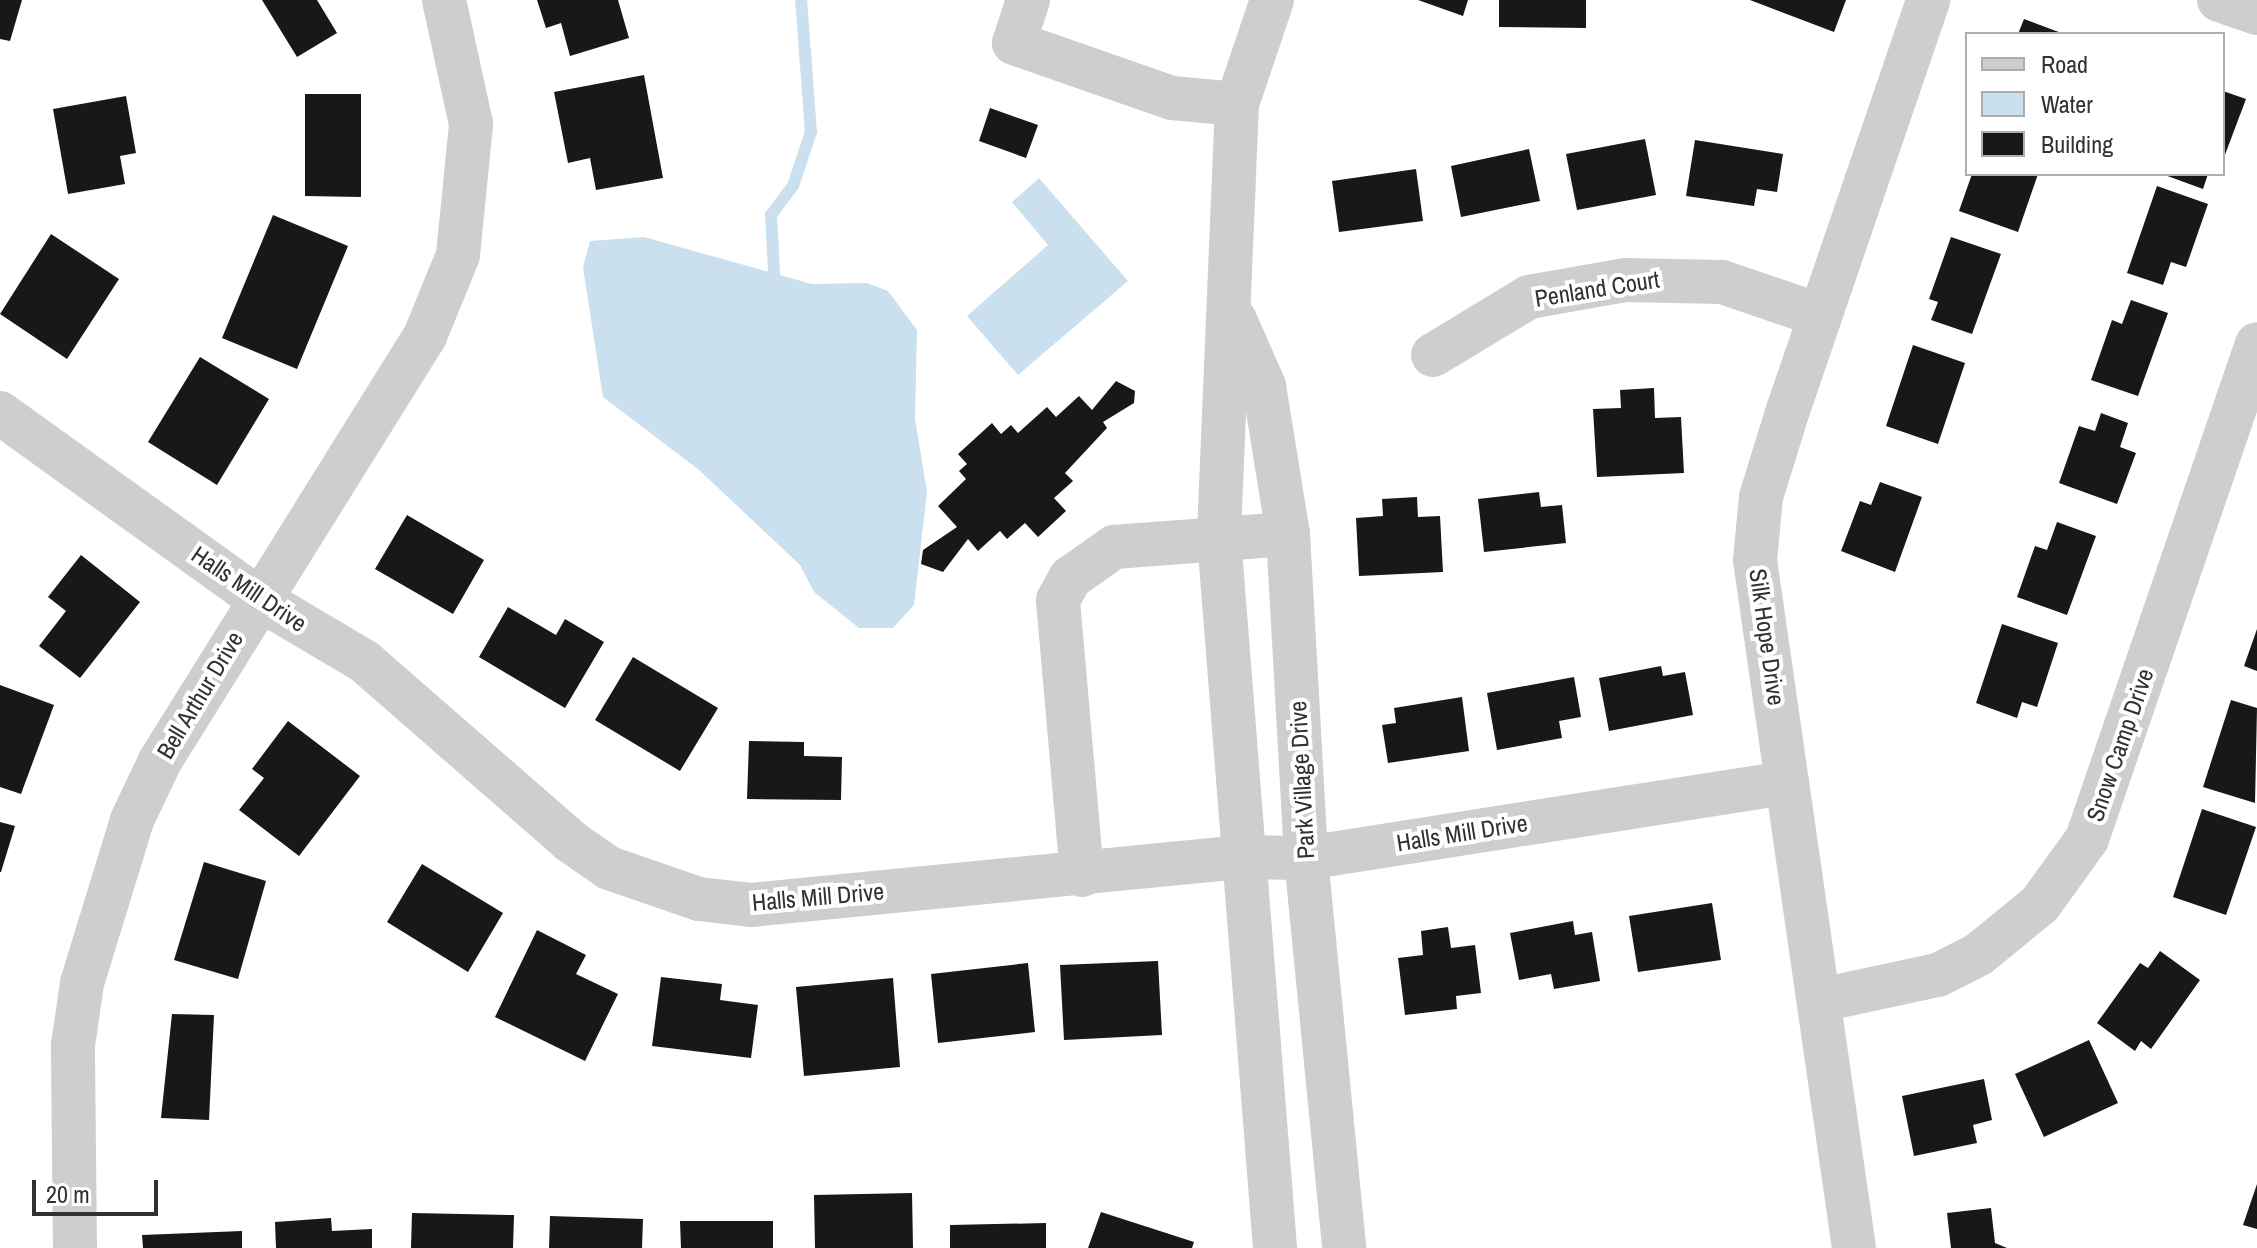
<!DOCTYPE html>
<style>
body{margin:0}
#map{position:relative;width:2257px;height:1248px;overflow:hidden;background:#fff;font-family:"Archivo Narrow",sans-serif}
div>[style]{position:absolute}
.water>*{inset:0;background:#cbe0ee}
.stream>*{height:12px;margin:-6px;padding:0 6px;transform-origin:6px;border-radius:6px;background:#cbe0ee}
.building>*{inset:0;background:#181818}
.minor>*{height:44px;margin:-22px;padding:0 22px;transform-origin:22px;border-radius:22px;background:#cecece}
span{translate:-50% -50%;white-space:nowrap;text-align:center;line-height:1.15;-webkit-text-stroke:8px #fff;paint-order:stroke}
.street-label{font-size:24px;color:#313131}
.legend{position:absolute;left:1965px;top:32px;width:260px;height:144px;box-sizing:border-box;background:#fff;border:2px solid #adadad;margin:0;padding:10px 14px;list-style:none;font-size:24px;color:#313131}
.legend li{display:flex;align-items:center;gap:16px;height:40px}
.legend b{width:40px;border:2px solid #adadad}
.scale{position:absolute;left:32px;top:1180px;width:126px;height:36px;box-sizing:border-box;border:4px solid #313131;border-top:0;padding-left:10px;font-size:24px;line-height:28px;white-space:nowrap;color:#313131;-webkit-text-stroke:6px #fff;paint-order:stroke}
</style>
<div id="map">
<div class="water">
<i style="clip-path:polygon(1039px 178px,1128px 281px,1018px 375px,967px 316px,1048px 245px,1012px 202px)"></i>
<i style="clip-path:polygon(644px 237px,812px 284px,867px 283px,888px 291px,917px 330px,915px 419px,927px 492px,914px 605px,893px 628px,859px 628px,814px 592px,800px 565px,699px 470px,603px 397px,583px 267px,590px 241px)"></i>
</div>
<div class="stream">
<i style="left:775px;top:290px;width:75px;rotate:-93.1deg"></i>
<i style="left:771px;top:215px;width:36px;rotate:-53deg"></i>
<i style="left:793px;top:186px;width:57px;rotate:-71.6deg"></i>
<i style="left:811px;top:132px;width:132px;rotate:-94.3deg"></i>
</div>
<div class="building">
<i style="clip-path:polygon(0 0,22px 0,10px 41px,0 39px)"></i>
<i style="clip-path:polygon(262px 0,317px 0,337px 33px,297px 57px)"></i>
<i style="clip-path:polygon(537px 0,618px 0,629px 38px,570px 56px,561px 23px,546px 28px)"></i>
<i style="clip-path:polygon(1418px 0,1468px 0,1463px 16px)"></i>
<i style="clip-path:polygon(1499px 0,1586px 0,1586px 28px,1499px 27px)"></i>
<i style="clip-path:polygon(1750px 0,1846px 0,1834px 32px)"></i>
<i style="clip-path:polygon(2024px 19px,2064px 34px,2018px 34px)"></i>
<i style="clip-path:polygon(644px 75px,663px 178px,596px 190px,590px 158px,568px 163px,554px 92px)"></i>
<i style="clip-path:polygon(2223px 91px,2246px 99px,2223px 160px)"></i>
<i style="clip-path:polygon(305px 94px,361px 94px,361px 197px,305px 196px)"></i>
<i style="clip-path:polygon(126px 96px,136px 153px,120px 156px,125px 184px,68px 194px,53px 109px)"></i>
<i style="clip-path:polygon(990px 108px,1038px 125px,1026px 158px,979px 141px)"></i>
<i style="clip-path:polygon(1645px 139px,1656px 195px,1577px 210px,1566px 154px)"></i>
<i style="clip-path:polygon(1695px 140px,1783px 154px,1777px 192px,1757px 189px,1754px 206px,1686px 196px)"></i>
<i style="clip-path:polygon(1529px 149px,1540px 201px,1461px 217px,1451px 166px)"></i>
<i style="clip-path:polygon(1416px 169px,1423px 221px,1339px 232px,1332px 181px)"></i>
<i style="clip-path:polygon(1972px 174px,2038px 174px,2018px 232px,1959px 211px)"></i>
<i style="clip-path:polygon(2162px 174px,2208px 174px,2203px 189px)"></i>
<i style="clip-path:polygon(2157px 186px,2208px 204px,2186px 267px,2171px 262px,2163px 285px,2127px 273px)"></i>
<i style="clip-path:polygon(273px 215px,348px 246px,297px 369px,222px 338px)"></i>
<i style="clip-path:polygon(51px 234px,119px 279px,67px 359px,0 314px)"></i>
<i style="clip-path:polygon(1951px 237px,2001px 254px,1972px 334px,1931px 320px,1938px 302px,1929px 299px)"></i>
<i style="clip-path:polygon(2131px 300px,2168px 313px,2138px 396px,2091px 380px,2112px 320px,2122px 324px)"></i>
<i style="clip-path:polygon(1913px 345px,1965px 363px,1938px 444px,1886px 426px)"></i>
<i style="clip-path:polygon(200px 357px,269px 399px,217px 485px,148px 442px)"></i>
<i style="clip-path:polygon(1116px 381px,1135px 391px,1134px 403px,1103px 422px,1107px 428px,1065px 473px,1073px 481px,1054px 498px,1066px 511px,1038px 537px,1025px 523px,1007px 539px,1000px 531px,978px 551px,968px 539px,943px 572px,921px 564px,923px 550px,957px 527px,938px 506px,966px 479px,959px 471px,967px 464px,958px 454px,992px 423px,1001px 434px,1011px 425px,1018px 433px,1047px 407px,1056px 417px,1079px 396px,1092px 410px)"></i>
<i style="clip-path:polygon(1654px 388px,1655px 418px,1681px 417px,1684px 473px,1597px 477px,1593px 409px,1621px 408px,1620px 390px)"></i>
<i style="clip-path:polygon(2101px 413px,2128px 423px,2120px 447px,2136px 453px,2117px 504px,2059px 483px,2079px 426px,2095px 431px)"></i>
<i style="clip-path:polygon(1880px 482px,1922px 497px,1895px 572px,1841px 551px,1860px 501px,1871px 505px)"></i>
<i style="clip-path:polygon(1539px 492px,1541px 507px,1562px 505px,1566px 543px,1484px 552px,1478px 499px)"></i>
<i style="clip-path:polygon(1417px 497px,1418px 517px,1440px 516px,1443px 572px,1359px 576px,1356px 518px,1383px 516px,1382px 499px)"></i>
<i style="clip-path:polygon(407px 515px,484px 560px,453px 614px,375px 569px)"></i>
<i style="clip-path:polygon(2057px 522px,2096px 536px,2067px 615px,2017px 597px,2035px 546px,2047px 550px)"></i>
<i style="clip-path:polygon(81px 555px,140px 602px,80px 678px,39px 646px,66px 611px,48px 597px)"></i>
<i style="clip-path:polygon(508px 607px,556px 635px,565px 619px,604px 642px,565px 708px,479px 657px)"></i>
<i style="clip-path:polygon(2002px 624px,2058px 643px,2037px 707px,2022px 702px,2017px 718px,1976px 703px)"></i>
<i style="clip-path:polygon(2257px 629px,2257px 671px,2244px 666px)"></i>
<i style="clip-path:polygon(633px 657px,718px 708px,680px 771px,595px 720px)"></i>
<i style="clip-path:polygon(1661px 666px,1663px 676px,1685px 672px,1693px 715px,1609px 731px,1599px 678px)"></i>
<i style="clip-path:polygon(1574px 677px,1581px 717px,1559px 721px,1562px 738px,1497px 750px,1487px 693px)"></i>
<i style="clip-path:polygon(0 685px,54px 705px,21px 794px,0 787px)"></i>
<i style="clip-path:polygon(1462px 697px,1469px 751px,1388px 763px,1382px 725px,1396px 723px,1394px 708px)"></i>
<i style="clip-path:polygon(2231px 700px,2257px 708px,2255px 803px,2203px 787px)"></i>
<i style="clip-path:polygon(288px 721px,360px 776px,299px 856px,239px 810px,264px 778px,252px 769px)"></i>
<i style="clip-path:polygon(749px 741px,804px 742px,804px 756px,842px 757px,841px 800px,747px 799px)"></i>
<i style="clip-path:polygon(2202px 809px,2256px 827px,2226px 915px,2173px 897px)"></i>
<i style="clip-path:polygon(0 822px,15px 826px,1px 872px,0 872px)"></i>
<i style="clip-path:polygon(204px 862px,266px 881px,238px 979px,174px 960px)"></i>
<i style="clip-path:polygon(422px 864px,503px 913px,468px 972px,387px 922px)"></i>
<i style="clip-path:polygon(1712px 903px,1721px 960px,1638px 972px,1629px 916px)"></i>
<i style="clip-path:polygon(1573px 921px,1575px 935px,1592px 932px,1600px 981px,1554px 989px,1551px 974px,1519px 980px,1510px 933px)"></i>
<i style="clip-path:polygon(1448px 927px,1451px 948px,1475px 945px,1481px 993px,1456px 996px,1457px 1009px,1405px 1015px,1398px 958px,1423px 955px,1421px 931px)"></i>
<i style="clip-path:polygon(537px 930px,586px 955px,576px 974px,618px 994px,585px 1061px,495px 1017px)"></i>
<i style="clip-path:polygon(2160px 951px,2200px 980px,2151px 1049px,2141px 1041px,2135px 1051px,2097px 1023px,2140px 963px,2148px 968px)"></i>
<i style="clip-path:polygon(1158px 961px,1162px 1035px,1064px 1040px,1060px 965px)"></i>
<i style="clip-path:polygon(1028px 963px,1035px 1032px,938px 1043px,931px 974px)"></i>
<i style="clip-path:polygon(661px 977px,722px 984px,720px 1000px,758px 1005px,751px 1058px,652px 1046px)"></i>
<i style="clip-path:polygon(893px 978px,900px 1067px,804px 1076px,796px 987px)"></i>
<i style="clip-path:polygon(172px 1014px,214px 1015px,209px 1120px,161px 1118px)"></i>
<i style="clip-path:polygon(2089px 1040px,2118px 1103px,2044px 1137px,2015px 1074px)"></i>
<i style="clip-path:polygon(1984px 1079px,1992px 1120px,1973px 1125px,1977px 1143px,1914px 1156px,1902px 1096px)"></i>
<i style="clip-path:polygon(2257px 1184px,2257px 1229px,2243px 1225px)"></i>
<i style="clip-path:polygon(912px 1193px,913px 1248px,815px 1248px,814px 1195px)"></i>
<i style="clip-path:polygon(1991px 1208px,1995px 1243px,2007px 1248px,1951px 1248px,1947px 1213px)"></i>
<i style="clip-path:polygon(1101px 1212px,1194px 1242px,1192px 1248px,1088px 1248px)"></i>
<i style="clip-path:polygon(412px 1213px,514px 1215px,513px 1248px,411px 1248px)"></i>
<i style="clip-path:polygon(550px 1216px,643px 1219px,642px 1248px,549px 1248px)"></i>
<i style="clip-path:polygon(331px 1218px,332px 1231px,372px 1229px,372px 1248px,276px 1248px,275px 1222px)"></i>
<i style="clip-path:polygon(680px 1221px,773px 1221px,773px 1248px,681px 1248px)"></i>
<i style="clip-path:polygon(1046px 1223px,1046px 1248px,950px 1248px,950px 1225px)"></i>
<i style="clip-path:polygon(242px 1231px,242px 1248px,143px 1248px,142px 1235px)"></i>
</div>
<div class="minor">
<i style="left:1028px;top:0;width:45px;rotate:108deg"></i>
<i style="left:1014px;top:43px;width:167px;rotate:19.2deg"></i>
<i style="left:1172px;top:98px;width:65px;rotate:5.3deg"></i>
<i style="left:1272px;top:0;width:110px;rotate:108.6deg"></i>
<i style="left:1237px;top:104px;width:434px;rotate:92.4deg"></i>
<i style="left:1219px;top:538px;width:712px;rotate:85.49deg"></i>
<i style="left:2219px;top:0;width:40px;rotate:18.9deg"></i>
<i style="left:1235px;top:320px;width:72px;rotate:66.3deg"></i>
<i style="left:1264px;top:386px;width:150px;rotate:80.8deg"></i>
<i style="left:1288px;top:534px;width:324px;rotate:86.8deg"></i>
<i style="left:1306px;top:858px;width:392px;rotate:84.4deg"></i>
<i style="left:1433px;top:355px;width:112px;rotate:-31.1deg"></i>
<i style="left:1529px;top:297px;width:97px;rotate:-10deg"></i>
<i style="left:1625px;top:280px;width:97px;rotate:1.2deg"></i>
<i style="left:1722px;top:282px;width:102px;rotate:18.8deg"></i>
<i style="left:0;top:413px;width:319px;rotate:35.7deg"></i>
<i style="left:259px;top:599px;width:122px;rotate:30.6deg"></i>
<i style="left:364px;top:661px;width:274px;rotate:41.1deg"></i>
<i style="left:570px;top:841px;width:47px;rotate:34.7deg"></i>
<i style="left:609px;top:868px;width:95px;rotate:19deg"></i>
<i style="left:699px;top:899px;width:52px;rotate:6.6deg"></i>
<i style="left:751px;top:905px;width:494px;rotate:-5.6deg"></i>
<i style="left:1243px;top:857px;width:63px;rotate:0.9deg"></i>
<i style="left:1306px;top:858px;width:487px;rotate:-8.9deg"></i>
<i style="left:1082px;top:875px;width:276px;rotate:-95deg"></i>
<i style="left:1058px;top:600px;width:25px;rotate:-61deg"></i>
<i style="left:1070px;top:578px;width:54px;rotate:-35.2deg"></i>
<i style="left:1114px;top:547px;width:174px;rotate:-4.3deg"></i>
<i style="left:1821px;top:1000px;width:120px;rotate:-12.1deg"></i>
<i style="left:1938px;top:975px;width:46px;rotate:-27.1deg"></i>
<i style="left:1979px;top:954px;width:79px;rotate:-39.3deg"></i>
<i style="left:2040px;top:904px;width:80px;rotate:-54.1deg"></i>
<i style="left:2087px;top:839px;width:523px;rotate:-71.05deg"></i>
<i style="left:75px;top:1248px;width:203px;rotate:-90.6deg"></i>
<i style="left:73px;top:1045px;width:63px;rotate:-81.7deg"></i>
<i style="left:82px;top:983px;width:170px;rotate:-72.9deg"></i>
<i style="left:132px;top:820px;width:65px;rotate:-64.6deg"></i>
<i style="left:160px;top:761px;width:501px;rotate:-58.06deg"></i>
<i style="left:425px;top:336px;width:87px;rotate:-67.8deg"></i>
<i style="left:458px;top:255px;width:132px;rotate:-84.3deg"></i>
<i style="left:471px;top:124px;width:127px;rotate:-102.3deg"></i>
<i style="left:1854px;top:1248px;width:695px;rotate:-98.19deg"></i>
<i style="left:1755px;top:560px;width:63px;rotate:-84.6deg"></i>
<i style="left:1761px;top:497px;width:91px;rotate:-72.8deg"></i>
<i style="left:1788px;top:410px;width:433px;rotate:-71.1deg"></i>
</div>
<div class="street-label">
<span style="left:1597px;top:289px;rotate:-9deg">Penland Court</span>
<span style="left:249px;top:589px;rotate:34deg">Halls Mill Drive</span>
<span style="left:1767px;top:637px;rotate:82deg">Silk Hope Drive</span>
<span style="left:200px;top:695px;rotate:-59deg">Bell Arthur Drive</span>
<span style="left:2120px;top:745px;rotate:-71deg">Snow Camp Drive</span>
<span style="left:1302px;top:780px;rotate:-93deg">Park Village Drive</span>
<span style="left:1462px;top:833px;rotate:-9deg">Halls Mill Drive</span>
<span style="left:818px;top:897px;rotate:-5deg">Halls Mill Drive</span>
</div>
<ul class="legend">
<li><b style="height:10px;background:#cecece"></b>Road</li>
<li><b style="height:22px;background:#cbe0ee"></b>Water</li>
<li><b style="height:22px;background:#181818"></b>Building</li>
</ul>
<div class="scale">20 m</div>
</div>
